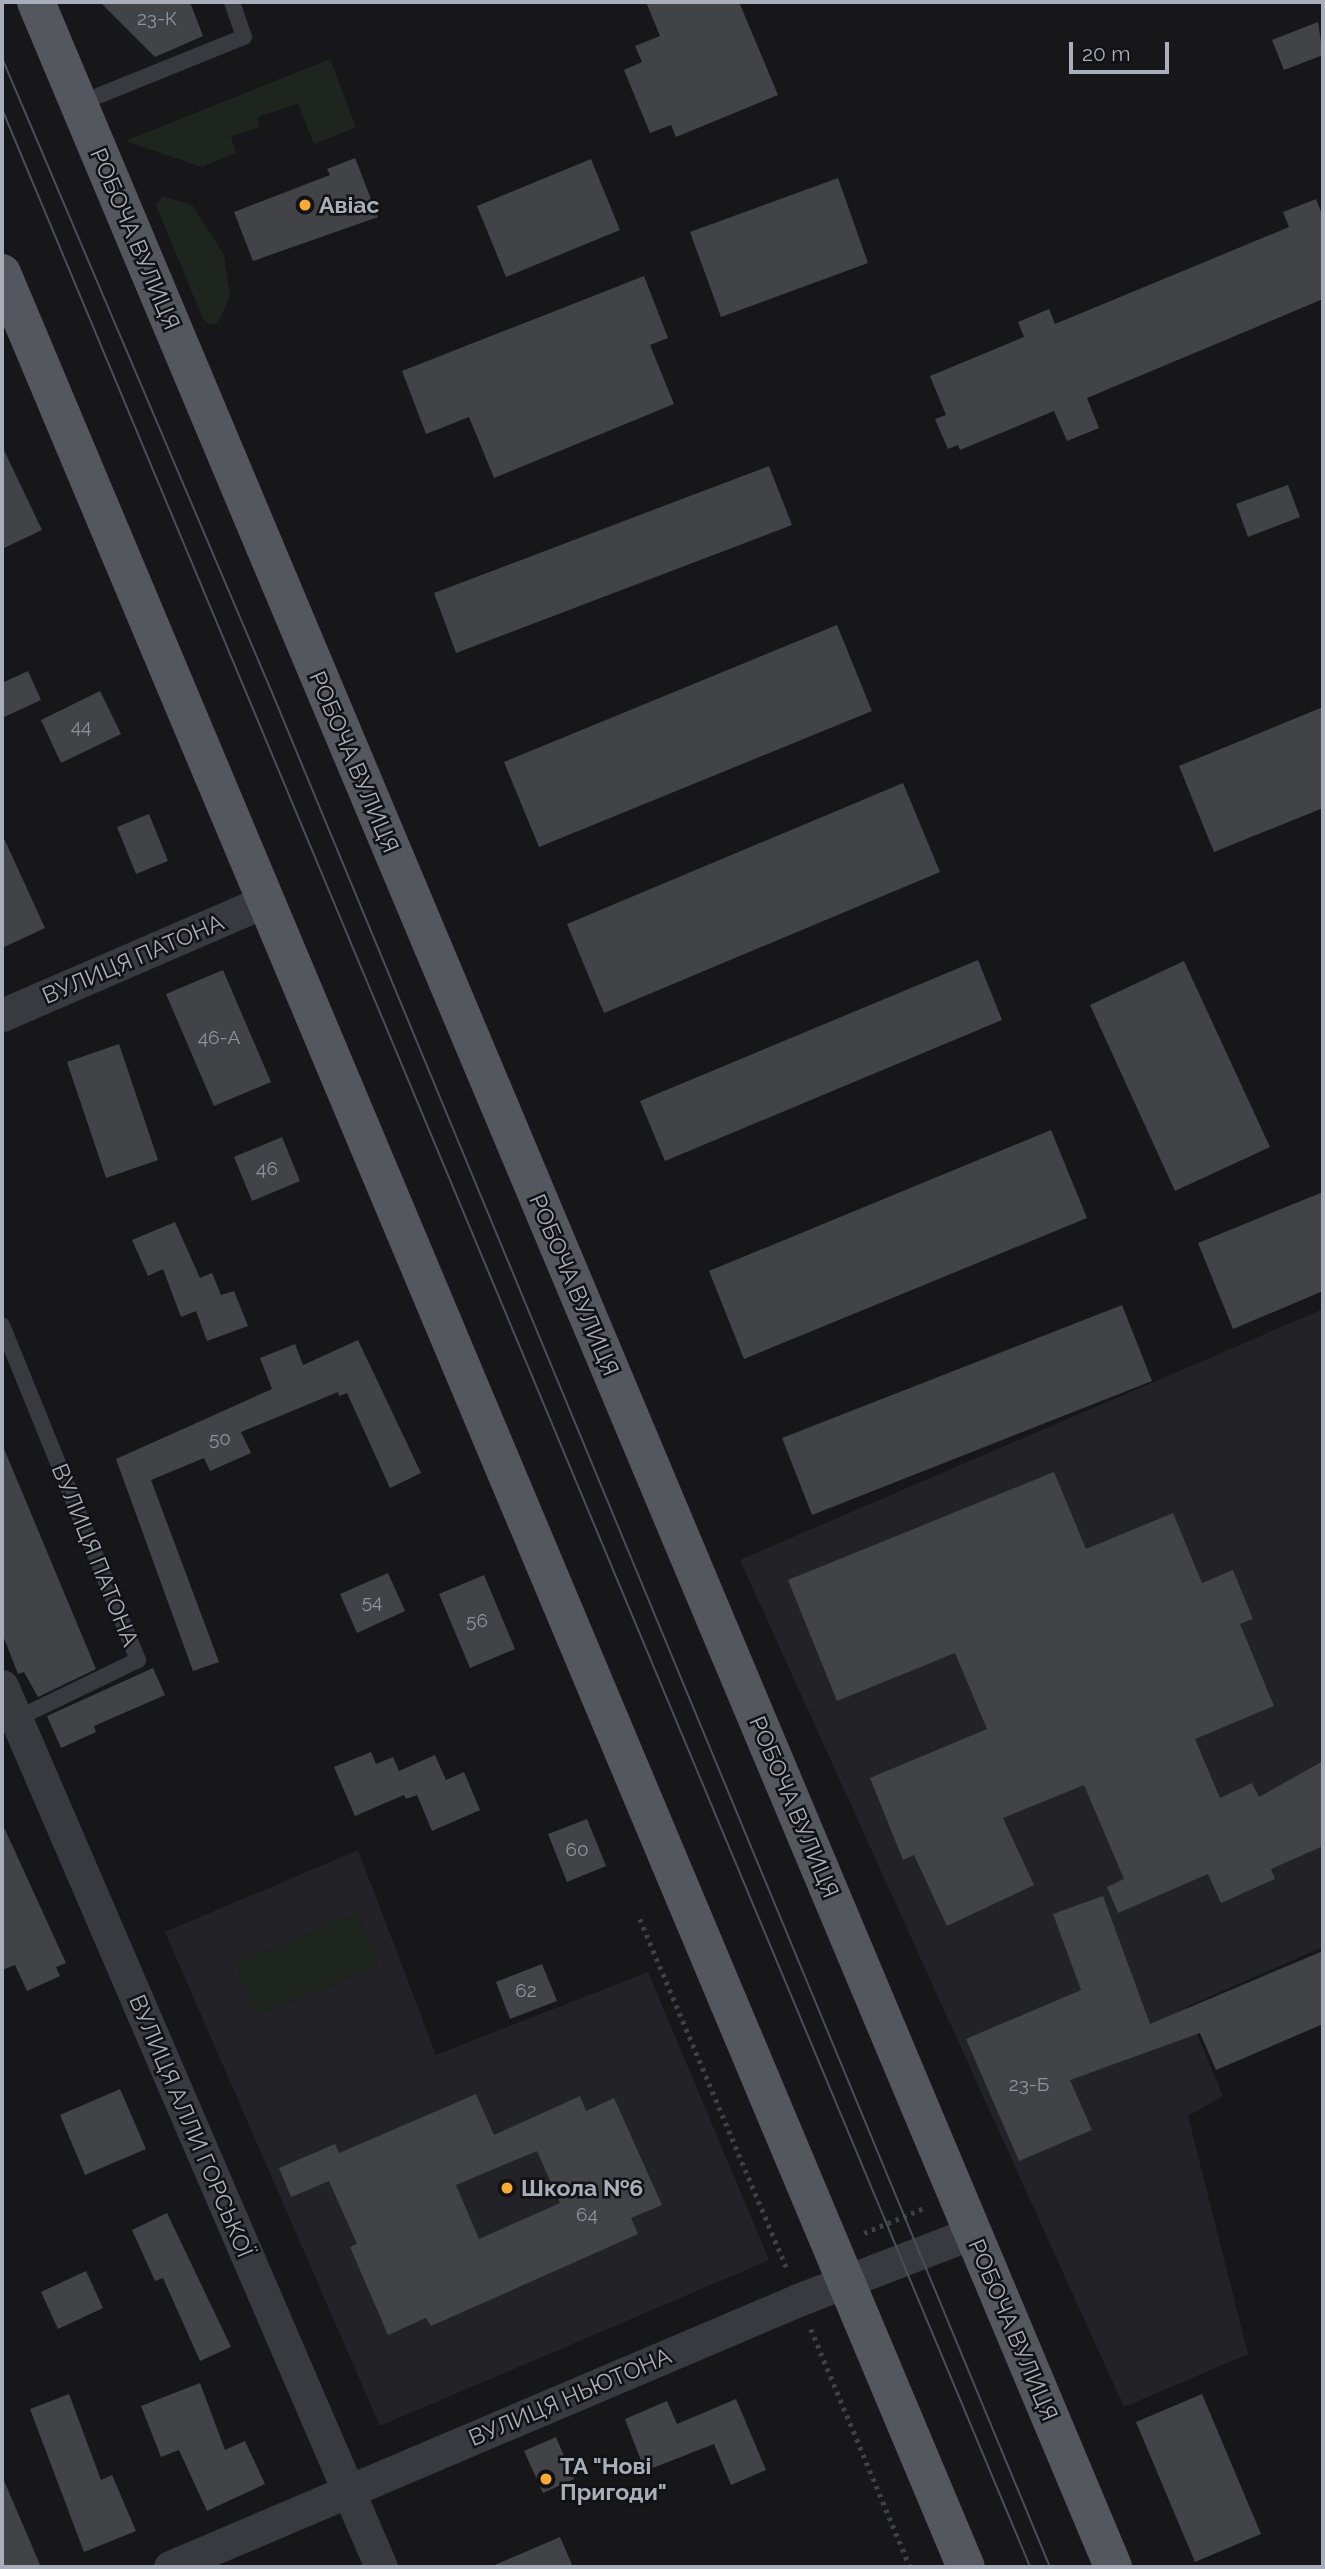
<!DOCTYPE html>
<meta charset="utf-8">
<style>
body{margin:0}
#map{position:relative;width:1325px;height:2569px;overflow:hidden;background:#17171a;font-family:Raleway,sans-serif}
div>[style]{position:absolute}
.built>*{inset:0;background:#232327}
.green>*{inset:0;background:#1d251e}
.building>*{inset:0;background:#414347}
.path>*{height:4.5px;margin-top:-2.25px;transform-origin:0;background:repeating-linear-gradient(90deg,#3e4146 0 3.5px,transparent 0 8.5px)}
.lane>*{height:16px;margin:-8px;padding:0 8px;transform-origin:8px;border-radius:8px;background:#383a3f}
.street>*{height:33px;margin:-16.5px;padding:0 16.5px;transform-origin:16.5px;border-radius:16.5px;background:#383a3f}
.primary>*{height:38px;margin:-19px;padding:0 19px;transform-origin:19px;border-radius:19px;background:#54575e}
.tram>*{height:2px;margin:-1px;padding:0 1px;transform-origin:1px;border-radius:1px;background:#4b4e54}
.dots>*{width:19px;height:19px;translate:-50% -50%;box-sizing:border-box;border:4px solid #121215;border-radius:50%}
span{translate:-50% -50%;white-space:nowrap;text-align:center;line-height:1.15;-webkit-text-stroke:5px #121215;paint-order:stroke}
.number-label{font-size:19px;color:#8f949d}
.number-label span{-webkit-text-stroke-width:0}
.poi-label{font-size:23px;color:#a9afba;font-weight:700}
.left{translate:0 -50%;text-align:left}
.street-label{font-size:23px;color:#a9afba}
.frame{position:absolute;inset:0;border:4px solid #a9afba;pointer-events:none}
.scale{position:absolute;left:1069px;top:42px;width:100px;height:32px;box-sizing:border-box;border:4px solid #a9afba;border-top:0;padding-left:9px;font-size:21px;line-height:24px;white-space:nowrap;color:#a9afba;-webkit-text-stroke:5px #121215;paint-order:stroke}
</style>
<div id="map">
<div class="built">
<i style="clip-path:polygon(1323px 1309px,1323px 1947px,1186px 2007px,1223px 2096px,1188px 2116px,1248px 2354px,1124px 2407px,740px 1560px)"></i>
<i style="clip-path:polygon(358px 1850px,436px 2055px,648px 1972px,769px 2260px,380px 2426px,165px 1932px)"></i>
</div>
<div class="green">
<i style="clip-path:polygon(330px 59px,356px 127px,314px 144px,298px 104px,257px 117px,260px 127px,231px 136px,236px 153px,202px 167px,125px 141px)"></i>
<i style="clip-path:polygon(163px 196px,193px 206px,224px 255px,230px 296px,218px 323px,210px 325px,203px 319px,156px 205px)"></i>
<i style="clip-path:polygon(357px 1914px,379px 1966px,257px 2015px,235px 1964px)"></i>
</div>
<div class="building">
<i style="clip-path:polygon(100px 2px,190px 2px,203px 36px,155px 57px)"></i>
<i style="clip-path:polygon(646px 2px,739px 2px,778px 95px,676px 137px,671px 125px,650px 133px,624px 70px,642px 62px,635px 46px,660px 36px)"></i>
<i style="clip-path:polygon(1318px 22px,1323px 55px,1284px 70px,1272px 40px)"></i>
<i style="clip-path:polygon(355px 158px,378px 217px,253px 261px,234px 212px,330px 175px,327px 169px)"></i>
<i style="clip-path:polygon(591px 159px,620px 230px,506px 277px,477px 206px)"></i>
<i style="clip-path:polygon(838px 178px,868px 263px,721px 317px,690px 232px)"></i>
<i style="clip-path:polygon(1316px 199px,1323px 217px,1323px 299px,1087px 398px,1099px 428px,1067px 441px,1054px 411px,960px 450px,958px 445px,948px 449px,935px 419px,946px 415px,930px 376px,1024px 337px,1018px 322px,1049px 309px,1055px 324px,1289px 227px,1283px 212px)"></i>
<i style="clip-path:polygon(644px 276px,668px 338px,650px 345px,674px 404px,494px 478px,469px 417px,426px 434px,402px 371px)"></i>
<i style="clip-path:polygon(2px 446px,42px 530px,2px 549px)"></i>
<i style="clip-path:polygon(769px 466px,792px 525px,456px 653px,434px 593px)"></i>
<i style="clip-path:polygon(1288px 485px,1300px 517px,1248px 537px,1236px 504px)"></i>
<i style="clip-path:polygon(837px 625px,872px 711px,539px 847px,504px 762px)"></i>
<i style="clip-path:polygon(28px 671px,41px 700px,2px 718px,2px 683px)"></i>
<i style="clip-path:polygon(100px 691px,121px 734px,61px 763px,41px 720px)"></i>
<i style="clip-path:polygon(1323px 707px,1323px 808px,1214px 852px,1179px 766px)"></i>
<i style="clip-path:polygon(903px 783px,940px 872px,604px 1013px,567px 924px)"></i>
<i style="clip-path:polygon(149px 814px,168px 861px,136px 874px,117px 827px)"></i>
<i style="clip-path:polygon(2px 834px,45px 928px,2px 948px)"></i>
<i style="clip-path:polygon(978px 960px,1002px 1020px,665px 1161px,640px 1101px)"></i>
<i style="clip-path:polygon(1184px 961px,1270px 1147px,1175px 1191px,1090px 1005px)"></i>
<i style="clip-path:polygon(223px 970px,271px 1082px,214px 1106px,166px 994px)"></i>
<i style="clip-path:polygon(119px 1044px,158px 1160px,106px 1178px,67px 1062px)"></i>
<i style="clip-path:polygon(1051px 1130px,1087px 1218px,744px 1359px,709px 1271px)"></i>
<i style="clip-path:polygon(282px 1137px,300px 1181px,252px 1201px,234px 1157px)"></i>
<i style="clip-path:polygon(1323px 1192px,1323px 1291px,1233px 1329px,1198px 1243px)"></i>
<i style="clip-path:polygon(175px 1222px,200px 1278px,212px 1273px,221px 1295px,234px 1291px,248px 1326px,207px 1341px,196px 1311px,181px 1317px,163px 1269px,148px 1276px,132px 1240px)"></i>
<i style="clip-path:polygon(1122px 1305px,1152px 1381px,812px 1515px,782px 1438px)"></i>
<i style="clip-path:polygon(358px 1340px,421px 1473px,390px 1488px,347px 1393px,339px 1396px,338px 1392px,241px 1432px,251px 1453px,210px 1471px,204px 1458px,151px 1480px,219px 1662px,193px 1671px,116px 1459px,272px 1389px,260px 1358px,295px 1344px,303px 1365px)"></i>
<i style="clip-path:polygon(2px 1444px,96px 1669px,38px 1697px,24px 1672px,18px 1674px,2px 1633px)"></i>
<i style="clip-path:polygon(1054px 1472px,1086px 1549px,1173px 1513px,1202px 1583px,1233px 1570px,1253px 1619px,1240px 1624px,1274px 1706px,1195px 1739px,1220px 1798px,1252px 1783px,1259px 1797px,1323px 1761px,1323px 1846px,1271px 1869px,1275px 1879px,1221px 1903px,1208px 1874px,1118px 1913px,1107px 1887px,1124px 1879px,1084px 1785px,1003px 1818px,1034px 1885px,947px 1926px,914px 1855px,903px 1860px,870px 1778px,987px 1729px,955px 1653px,837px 1701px,788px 1580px)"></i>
<i style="clip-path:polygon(388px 1573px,405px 1611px,357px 1633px,340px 1594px)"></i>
<i style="clip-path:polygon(484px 1575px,515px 1649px,470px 1668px,439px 1594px)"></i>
<i style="clip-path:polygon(153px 1668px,165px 1695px,94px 1726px,96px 1732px,61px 1748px,47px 1716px)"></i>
<i style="clip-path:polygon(371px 1752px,376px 1764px,393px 1757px,399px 1771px,435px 1755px,446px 1780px,464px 1772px,480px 1810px,432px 1831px,417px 1795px,406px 1799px,404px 1795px,355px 1816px,334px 1767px)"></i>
<i style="clip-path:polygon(587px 1819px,606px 1866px,567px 1882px,548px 1834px)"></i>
<i style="clip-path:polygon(2px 1823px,66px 1963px,56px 1967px,60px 1976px,27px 1991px,15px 1965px,2px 1970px)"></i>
<i style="clip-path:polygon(1103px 1896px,1150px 2024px,1323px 1951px,1323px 2024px,1216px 2070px,1200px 2033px,1070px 2080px,1092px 2130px,1019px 2161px,966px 2039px,1081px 1990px,1053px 1914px)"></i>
<i style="clip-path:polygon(542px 1964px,557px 2001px,510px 2019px,496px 1982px)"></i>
<i style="clip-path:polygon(120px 2089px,146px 2149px,85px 2175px,60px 2115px)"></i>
<i style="clip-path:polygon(evenodd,476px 2094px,494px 2135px,580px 2096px,586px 2111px,614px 2098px,662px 2205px,631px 2218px,638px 2234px,431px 2326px,426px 2318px,388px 2335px,350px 2247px,357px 2244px,329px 2181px,291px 2197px,279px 2168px,335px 2144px,339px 2153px,476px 2094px,537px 2151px,560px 2203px,479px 2239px,456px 2185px,537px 2151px)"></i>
<i style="clip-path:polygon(167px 2213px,231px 2347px,200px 2361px,163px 2278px,155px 2281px,132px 2230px)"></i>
<i style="clip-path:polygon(86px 2271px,103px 2308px,58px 2329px,41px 2292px)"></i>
<i style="clip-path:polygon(200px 2383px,225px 2450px,245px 2441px,265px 2484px,207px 2511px,179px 2450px,161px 2457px,141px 2406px)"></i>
<i style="clip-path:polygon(69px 2394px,101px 2480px,112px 2475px,136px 2531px,84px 2552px,30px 2409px)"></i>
<i style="clip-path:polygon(1202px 2394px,1261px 2534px,1195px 2562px,1136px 2422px)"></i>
<i style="clip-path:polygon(736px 2399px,766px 2470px,731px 2485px,714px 2444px,645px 2471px,625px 2419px,667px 2401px,677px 2424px)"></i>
<i style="clip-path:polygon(556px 2437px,574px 2479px,543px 2493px,524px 2451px)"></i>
<i style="clip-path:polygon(2px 2476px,41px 2567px,2px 2567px)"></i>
<i style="clip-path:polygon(560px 2537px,573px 2567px,490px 2567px)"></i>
</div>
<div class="path">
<i style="left:640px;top:1919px;width:380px;rotate:67.2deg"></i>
<i style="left:864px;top:2233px;width:65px;rotate:-22.6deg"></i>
<i style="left:811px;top:2329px;width:258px;rotate:67.4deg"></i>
</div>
<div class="lane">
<i style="left:78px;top:104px;width:179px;rotate:-22deg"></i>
<i style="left:244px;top:37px;width:37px;rotate:-109deg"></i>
<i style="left:2px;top:1325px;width:362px;rotate:67.9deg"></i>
<i style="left:138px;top:1660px;width:136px;rotate:154.2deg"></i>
</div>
<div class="street">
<i style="left:2px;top:1015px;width:284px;rotate:-23.4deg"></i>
<i style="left:2px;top:1686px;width:959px;rotate:66.72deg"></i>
<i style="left:170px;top:2567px;width:682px;rotate:-23.03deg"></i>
<i style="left:798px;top:2300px;width:186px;rotate:-21.1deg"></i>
</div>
<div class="primary">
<i style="left:36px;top:2px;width:2782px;rotate:67.22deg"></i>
<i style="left:2px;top:273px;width:2488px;rotate:67.21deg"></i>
</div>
<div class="tram">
<i style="left:2px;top:58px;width:692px;rotate:66.95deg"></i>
<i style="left:273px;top:695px;width:2027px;rotate:67.46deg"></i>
<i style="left:2px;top:109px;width:2664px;rotate:67.3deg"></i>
</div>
<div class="dots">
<i style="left:305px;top:205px;background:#f8ab31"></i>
<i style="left:507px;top:2188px;background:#f8ab31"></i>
<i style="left:546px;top:2479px;background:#f8ab31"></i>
</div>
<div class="number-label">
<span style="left:157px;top:19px">23-К</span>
<span style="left:81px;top:727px">44</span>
<span style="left:219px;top:1038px">46-А</span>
<span style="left:267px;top:1169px">46</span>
<span style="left:220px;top:1439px">50</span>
<span style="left:372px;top:1602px">54</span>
<span style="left:477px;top:1621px">56</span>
<span style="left:577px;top:1850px">60</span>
<span style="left:526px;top:1991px">62</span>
<span style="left:1029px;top:2085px">23-Б</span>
<span style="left:587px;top:2215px">64</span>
</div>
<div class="poi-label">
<span class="left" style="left:319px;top:205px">Авіас</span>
<span class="left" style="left:521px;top:2188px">Школа №6</span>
<span class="left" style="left:560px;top:2479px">ТА "Нові<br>Пригоди"</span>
</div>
<div class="street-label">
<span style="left:135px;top:239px;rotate:67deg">РОБОЧА ВУЛИЦЯ</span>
<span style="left:354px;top:762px;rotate:67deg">РОБОЧА ВУЛИЦЯ</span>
<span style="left:133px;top:959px;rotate:-23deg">ВУЛИЦЯ ПАТОНА</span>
<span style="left:574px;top:1285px;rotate:67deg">РОБОЧА ВУЛИЦЯ</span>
<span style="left:95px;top:1555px;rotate:68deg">ВУЛИЦЯ ПАТОНА</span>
<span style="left:794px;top:1807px;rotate:67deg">РОБОЧА ВУЛИЦЯ</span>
<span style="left:191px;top:2126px;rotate:67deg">ВУЛИЦЯ АЛЛИ ГОРСЬКОЇ</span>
<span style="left:1013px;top:2330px;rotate:67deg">РОБОЧА ВУЛИЦЯ</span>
<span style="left:570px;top:2397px;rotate:-23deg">ВУЛИЦЯ НЬЮТОНА</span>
</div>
<div class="frame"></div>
<div class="scale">20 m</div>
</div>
